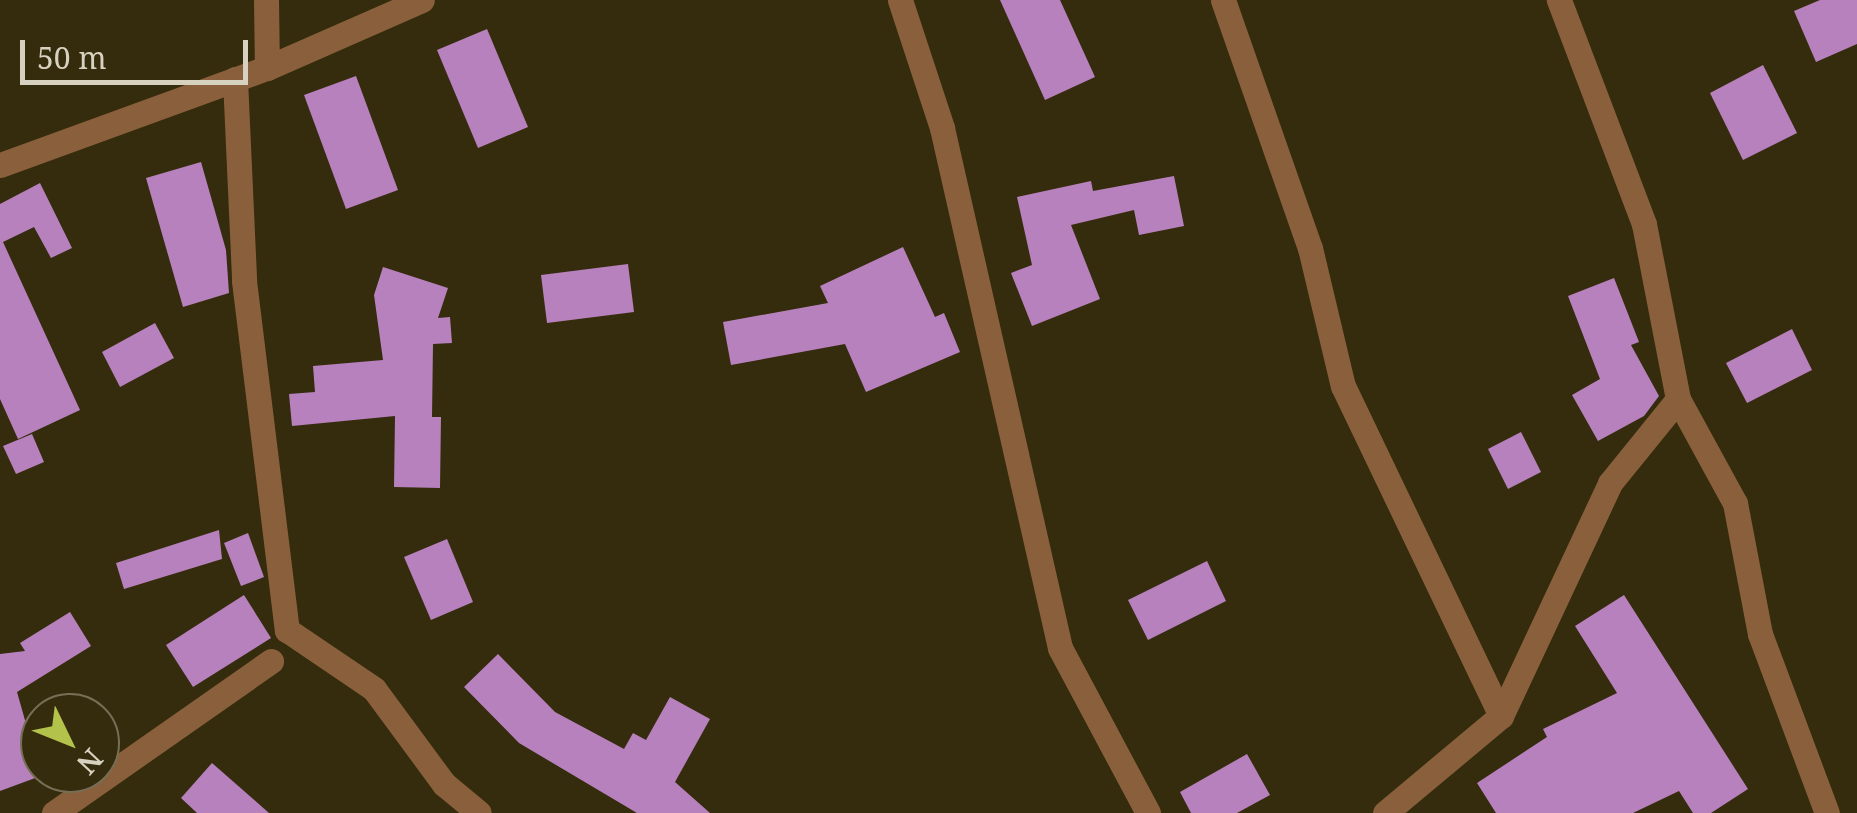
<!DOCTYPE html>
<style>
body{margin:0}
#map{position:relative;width:1857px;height:813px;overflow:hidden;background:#352c0d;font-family:"Noto Serif",serif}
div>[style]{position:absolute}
.building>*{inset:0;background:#b781be}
.minor>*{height:25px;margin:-12.5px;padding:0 12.5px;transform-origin:12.5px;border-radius:12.5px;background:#8a603c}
span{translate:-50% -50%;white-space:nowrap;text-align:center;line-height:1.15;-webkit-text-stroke:10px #352c0d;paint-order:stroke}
.north{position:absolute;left:20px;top:693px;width:100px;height:100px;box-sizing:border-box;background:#352c0d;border:2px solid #766e55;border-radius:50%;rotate:133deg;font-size:28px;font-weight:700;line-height:40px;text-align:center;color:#d7d1c0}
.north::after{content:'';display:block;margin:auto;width:35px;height:45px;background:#b3c24b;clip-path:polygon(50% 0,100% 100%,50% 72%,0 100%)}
.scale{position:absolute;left:20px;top:40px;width:228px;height:45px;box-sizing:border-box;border:5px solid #d7d1c0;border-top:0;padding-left:12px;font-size:30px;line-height:35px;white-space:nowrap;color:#d7d1c0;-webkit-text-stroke:8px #352c0d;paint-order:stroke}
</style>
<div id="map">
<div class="building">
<i style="clip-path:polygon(1000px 0,1060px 0,1095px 77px,1045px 100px)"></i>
<i style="clip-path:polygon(1820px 0,1857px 0,1857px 44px,1816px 62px,1794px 11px)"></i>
<i style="clip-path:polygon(487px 29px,528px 127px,478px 148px,437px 50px)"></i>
<i style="clip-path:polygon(1763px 65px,1797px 133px,1743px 160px,1710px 93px)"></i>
<i style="clip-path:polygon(356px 76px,398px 190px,346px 209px,304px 95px)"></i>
<i style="clip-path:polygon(201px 162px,226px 250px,229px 293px,183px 307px,146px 178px)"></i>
<i style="clip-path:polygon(1174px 176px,1184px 226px,1139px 235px,1134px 210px,1071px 225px,1100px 299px,1032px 326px,1011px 273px,1032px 265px,1017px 197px,1091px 181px,1093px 191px)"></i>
<i style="clip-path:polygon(40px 183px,72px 248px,51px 258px,34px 227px,3px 242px,80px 410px,18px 439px,0 399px,0 204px)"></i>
<i style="clip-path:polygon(903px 247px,935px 317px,944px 313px,960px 352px,866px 392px,845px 344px,731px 365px,723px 322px,828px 303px,820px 286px)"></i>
<i style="clip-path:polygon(628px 264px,634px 312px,547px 323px,541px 275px)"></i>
<i style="clip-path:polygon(383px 267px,448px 288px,438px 318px,450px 317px,452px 343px,433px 344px,432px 417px,441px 417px,440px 488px,394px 487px,395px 416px,292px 426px,289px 394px,315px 392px,313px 366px,383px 360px,374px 295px)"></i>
<i style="clip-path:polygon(1614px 278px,1639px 342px,1631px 345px,1659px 396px,1644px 416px,1598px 441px,1572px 395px,1600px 379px,1568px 296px)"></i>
<i style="clip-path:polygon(155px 323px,174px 358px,120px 387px,102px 352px)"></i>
<i style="clip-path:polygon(1792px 329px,1812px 370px,1747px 403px,1726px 363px)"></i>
<i style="clip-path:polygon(1521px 432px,1541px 472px,1508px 489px,1488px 449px)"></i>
<i style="clip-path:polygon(32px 434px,44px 462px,16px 474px,3px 446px)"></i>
<i style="clip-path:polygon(219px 530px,222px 559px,124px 589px,116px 563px)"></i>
<i style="clip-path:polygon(248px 533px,264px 577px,241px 586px,224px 543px)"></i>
<i style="clip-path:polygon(447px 539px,473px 602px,431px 620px,404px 557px)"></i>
<i style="clip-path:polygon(1207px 561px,1226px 601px,1148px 640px,1128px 600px)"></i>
<i style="clip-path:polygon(244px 595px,271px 638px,193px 687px,166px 645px)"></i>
<i style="clip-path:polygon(1624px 595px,1748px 789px,1711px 813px,1693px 813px,1679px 791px,1633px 813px,1496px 813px,1477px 783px,1547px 737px,1543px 729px,1617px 693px,1575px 626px)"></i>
<i style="clip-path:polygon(70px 612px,91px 646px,17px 692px,40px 773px,46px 774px,0 791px,0 654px,25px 651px,20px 643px)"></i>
<i style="clip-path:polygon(498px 654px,555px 712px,624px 749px,633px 733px,646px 740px,670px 697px,710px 719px,675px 782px,710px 813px,637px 813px,519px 743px,464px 687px)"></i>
<i style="clip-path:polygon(1247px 754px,1270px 795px,1237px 813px,1191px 813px,1180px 792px)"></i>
<i style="clip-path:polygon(212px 763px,269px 813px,197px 813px,181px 798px)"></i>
</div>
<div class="minor">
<i style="left:266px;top:0;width:68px;rotate:89.2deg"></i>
<i style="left:900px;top:0;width:135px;rotate:71.8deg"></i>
<i style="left:942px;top:128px;width:533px;rotate:77.21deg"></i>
<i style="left:1060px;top:648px;width:187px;rotate:61.9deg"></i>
<i style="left:1223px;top:0;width:263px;rotate:70.7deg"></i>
<i style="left:1310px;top:248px;width:142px;rotate:76.6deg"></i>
<i style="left:1343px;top:386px;width:366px;rotate:64.4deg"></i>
<i style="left:1501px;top:716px;width:257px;rotate:-64.9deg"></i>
<i style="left:1610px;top:483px;width:108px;rotate:-51deg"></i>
<i style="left:1678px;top:399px;width:178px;rotate:-101deg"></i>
<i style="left:1644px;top:224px;width:240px;rotate:-110.8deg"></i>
<i style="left:235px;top:79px;width:202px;rotate:87.4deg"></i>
<i style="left:244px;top:281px;width:352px;rotate:83deg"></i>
<i style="left:287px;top:630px;width:105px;rotate:34.1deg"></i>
<i style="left:374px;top:689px;width:118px;rotate:53.6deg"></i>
<i style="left:444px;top:784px;width:45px;rotate:39.6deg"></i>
<i style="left:0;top:165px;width:284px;rotate:-20deg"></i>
<i style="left:267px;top:68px;width:169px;rotate:-23.7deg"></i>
<i style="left:1678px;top:399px;width:119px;rotate:61.3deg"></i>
<i style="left:1735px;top:503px;width:133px;rotate:79.2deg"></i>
<i style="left:1760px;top:634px;width:191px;rotate:69.5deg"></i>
<i style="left:54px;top:813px;width:265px;rotate:-35deg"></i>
<i style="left:1385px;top:813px;width:151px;rotate:-39.9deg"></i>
</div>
<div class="north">N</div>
<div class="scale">50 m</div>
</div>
